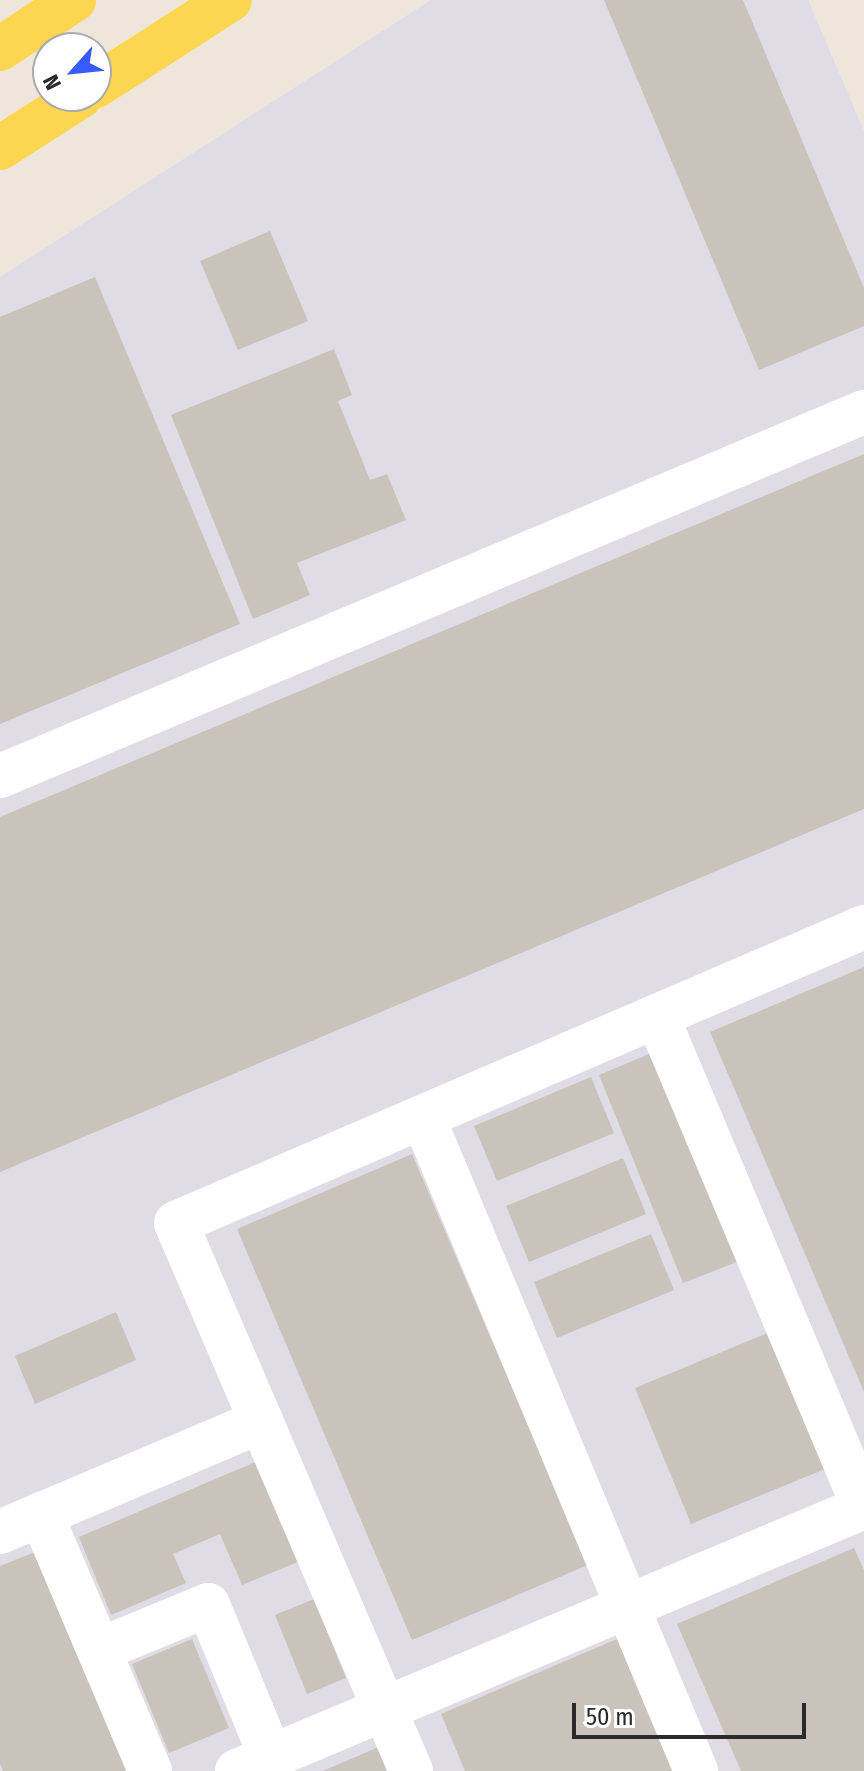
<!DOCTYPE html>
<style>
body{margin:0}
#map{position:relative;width:864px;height:1771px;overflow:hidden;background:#eee6db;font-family:"Fira Sans Condensed",sans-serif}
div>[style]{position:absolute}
.industrial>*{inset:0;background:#dfdce5}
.building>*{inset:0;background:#c9c3bb}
.minor>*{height:44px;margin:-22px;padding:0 22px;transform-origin:22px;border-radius:22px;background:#fff}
.major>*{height:44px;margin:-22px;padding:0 22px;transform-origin:22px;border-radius:22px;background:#fdd651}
span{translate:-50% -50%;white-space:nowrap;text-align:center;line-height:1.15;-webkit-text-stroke:6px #fff;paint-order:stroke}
.north{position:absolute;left:32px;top:32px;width:80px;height:80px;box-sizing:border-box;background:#fff;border:2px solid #aaa;border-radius:50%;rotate:243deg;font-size:22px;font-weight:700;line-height:32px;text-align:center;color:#2a2a2a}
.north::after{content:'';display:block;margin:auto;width:28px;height:36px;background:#375bff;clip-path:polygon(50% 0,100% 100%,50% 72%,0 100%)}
.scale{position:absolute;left:572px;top:1703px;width:234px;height:36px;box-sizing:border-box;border:4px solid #2a2a2a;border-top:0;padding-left:10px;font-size:24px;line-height:28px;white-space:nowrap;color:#2a2a2a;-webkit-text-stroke:6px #fff;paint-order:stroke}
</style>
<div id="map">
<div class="industrial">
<i style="clip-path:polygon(431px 0,808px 0,864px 131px,864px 1771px,0 1771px,0 277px)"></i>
</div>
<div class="building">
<i style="clip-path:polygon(604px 0,743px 0,864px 288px,864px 326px,759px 370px)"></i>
<i style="clip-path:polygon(270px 231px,308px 321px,238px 350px,200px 261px)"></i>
<i style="clip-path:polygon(95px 277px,240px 624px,0 724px,0 317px)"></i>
<i style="clip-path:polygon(334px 349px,352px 395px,338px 401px,370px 480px,387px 474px,406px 520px,297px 563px,310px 595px,253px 619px,171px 415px)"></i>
<i style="clip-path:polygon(864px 454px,864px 809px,0 1172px,0 817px)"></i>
<i style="clip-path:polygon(864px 967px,864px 1392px,710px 1032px)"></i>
<i style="clip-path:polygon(654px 1052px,739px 1261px,683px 1283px,599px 1075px)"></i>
<i style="clip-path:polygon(591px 1077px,614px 1133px,497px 1181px,474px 1126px)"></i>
<i style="clip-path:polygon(412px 1154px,588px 1565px,412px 1640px,237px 1229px)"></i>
<i style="clip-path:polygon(623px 1158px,646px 1214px,529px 1262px,506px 1206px)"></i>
<i style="clip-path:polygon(651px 1234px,674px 1290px,557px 1338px,534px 1282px)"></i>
<i style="clip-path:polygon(116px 1312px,136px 1360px,35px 1404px,15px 1356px)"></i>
<i style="clip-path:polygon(770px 1332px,825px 1469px,691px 1524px,635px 1388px)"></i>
<i style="clip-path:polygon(258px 1461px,300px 1561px,242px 1585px,220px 1534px,173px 1554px,186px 1583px,111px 1615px,79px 1537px)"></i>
<i style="clip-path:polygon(45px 1548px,135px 1771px,3px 1771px,0 1764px,0 1566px)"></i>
<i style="clip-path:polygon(854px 1548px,864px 1570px,864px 1771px,741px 1771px,677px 1624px)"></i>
<i style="clip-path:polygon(314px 1599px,346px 1678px,307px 1694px,275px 1615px)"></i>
<i style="clip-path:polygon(192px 1639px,229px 1728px,169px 1753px,132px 1664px)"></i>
<i style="clip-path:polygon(617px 1639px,673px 1771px,465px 1771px,441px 1714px)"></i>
<i style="clip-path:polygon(381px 1746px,392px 1771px,323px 1771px)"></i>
</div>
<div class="minor">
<i style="left:0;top:776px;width:938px;rotate:-22.85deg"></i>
<i style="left:657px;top:1016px;width:534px;rotate:67.18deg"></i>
<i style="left:423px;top:1117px;width:709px;rotate:67.34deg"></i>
<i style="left:41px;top:1514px;width:279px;rotate:67deg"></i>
<i style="left:0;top:1532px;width:284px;rotate:-23deg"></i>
<i style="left:99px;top:1650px;width:118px;rotate:-22.4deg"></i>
<i style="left:208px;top:1605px;width:165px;rotate:67.5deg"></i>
<i style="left:237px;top:1771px;width:680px;rotate:-22.83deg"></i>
<i style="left:411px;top:1771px;width:596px;rotate:-113.21deg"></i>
<i style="left:176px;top:1223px;width:749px;rotate:-23.28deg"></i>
</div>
<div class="major">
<i style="left:0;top:49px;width:89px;rotate:-33.5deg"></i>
<i style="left:96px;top:86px;width:159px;rotate:-32.7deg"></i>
<i style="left:0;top:148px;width:96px;rotate:-32.7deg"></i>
</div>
<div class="north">N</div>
<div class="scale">50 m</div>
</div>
